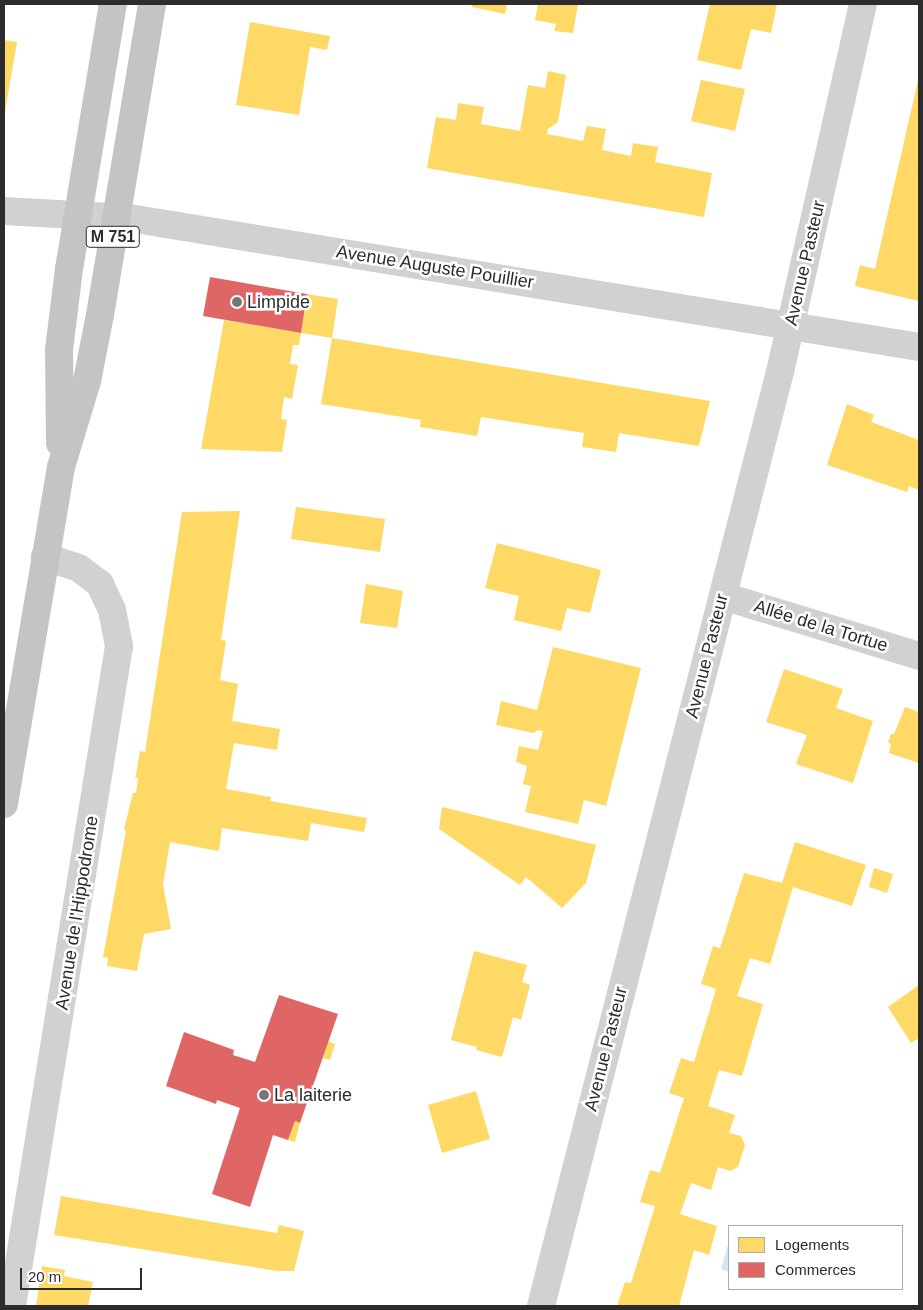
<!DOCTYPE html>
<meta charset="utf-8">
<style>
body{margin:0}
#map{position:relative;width:923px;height:1310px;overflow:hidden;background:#fff;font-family:Helvetica,sans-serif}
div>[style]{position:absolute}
.water>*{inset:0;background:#d4e6f3}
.homes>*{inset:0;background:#ffd966}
.shops>*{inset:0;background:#e06666}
.minor>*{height:28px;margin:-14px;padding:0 14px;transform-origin:14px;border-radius:14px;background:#d1d1d1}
.primary>*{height:28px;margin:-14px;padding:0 14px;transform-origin:14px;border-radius:14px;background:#c4c4c4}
.dots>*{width:14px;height:14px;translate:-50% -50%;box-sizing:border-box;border:2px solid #fff;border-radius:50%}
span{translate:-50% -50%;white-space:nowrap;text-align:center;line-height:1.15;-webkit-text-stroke:5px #fff;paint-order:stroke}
.shield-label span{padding:1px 4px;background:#fff;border:1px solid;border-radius:4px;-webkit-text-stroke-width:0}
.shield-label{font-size:16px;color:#2c2c2c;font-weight:700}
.street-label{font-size:18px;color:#2c2c2c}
.poi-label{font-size:18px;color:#2c2c2c}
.left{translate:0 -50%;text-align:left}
.frame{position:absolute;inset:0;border:5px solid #2c2c2c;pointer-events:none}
.legend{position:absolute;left:728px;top:1225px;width:175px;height:65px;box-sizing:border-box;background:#fff;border:1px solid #ababab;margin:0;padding:6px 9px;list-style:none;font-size:15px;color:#2c2c2c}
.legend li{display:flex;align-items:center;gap:10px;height:25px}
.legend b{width:25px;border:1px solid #ababab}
.scale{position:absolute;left:20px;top:1268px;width:122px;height:22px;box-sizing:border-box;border:2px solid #2c2c2c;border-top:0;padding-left:6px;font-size:15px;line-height:18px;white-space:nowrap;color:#2c2c2c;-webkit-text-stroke:4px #fff;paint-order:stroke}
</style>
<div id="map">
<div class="water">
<i style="clip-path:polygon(729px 1241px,729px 1272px,721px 1269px)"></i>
</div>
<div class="homes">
<i style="clip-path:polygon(472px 4px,507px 4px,505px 14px,472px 7px)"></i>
<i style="clip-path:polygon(538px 4px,578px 4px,573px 33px,554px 31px,556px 24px,535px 20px)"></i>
<i style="clip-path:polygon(710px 4px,777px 4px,771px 33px,751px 29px,741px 70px,697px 60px)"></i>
<i style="clip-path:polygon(250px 22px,330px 36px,327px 50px,310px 47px,299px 115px,236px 105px)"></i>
<i style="clip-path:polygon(4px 40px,17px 42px,5px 112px,4px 111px)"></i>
<i style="clip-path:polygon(548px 71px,566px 75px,558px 122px,548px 129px,547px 134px,583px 141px,587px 126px,606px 129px,602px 150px,631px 156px,633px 143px,658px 147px,655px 162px,712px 173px,704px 217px,427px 168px,436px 117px,456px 120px,458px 103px,484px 107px,481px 124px,520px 131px,528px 85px,545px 88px)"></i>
<i style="clip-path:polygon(919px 76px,919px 301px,855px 286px,860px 265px,875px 269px)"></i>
<i style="clip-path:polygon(701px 80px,745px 89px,735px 131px,691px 121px)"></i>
<i style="clip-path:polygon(307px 294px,338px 299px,332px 338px,710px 401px,699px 446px,619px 433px,616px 452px,582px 447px,584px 433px,481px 417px,477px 436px,420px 427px,421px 420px,321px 404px,332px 338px,301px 333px)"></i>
<i style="clip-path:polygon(224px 320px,301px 333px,299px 345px,293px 345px,290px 364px,298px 365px,292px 399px,284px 397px,281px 419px,287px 420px,282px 452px,201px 449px)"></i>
<i style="clip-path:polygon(847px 404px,874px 415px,871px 422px,919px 440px,919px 490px,909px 486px,907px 492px,827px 465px)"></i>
<i style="clip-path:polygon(296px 507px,385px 519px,380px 552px,291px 539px)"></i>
<i style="clip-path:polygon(240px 511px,221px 640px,226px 641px,220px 680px,238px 684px,232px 721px,280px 729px,277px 750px,234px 743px,226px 789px,271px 797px,270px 801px,367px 818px,364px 832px,311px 823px,308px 841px,222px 828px,219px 851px,170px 842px,163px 884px,171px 929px,144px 934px,137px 971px,107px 966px,108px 958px,103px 957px,126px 831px,124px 829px,133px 793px,136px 793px,138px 778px,135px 777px,136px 775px,140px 751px,145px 752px,182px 512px)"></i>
<i style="clip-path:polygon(497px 543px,601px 570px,590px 613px,567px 608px,561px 631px,514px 620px,519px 596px,485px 588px)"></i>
<i style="clip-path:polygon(366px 584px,403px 591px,397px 628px,360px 623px)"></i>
<i style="clip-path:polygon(553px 647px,641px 668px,606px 806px,584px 800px,578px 824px,525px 812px,531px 786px,523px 784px,527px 766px,516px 762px,519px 746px,538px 750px,543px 731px,538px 730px,533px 733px,496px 725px,501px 701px,537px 710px)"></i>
<i style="clip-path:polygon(784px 669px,843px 689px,836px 708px,873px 721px,853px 783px,796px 764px,807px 735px,766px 722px)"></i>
<i style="clip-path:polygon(905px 707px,919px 712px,919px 763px,889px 753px,891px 744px,888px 742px,891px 734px,894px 734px)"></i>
<i style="clip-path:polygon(442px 807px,596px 845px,586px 883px,562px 908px,526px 877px,520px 885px,439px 829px)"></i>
<i style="clip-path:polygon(795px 842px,866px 865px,852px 906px,793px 887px,770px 964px,750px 958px,737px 996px,763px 1004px,742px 1076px,719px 1070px,708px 1106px,735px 1115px,729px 1133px,741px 1136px,745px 1145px,738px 1167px,730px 1171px,718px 1167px,711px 1190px,691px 1183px,680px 1214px,717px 1226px,709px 1255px,694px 1250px,679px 1306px,617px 1306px,625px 1282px,631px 1283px,655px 1206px,640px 1202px,650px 1170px,660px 1173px,684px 1098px,669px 1093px,681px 1058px,694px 1062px,716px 989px,701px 984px,713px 946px,720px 948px,744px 873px,782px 883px)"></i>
<i style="clip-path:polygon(874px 868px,893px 874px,887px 893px,869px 887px)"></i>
<i style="clip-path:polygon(474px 951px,527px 965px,522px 982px,530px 985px,521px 1020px,513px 1017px,502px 1057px,476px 1050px,477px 1047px,451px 1040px)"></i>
<i style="clip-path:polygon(919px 985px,919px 1038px,911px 1043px,888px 1007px)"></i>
<i style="clip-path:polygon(328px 1041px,335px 1044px,330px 1060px,323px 1058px)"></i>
<i style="clip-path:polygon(476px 1091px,490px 1139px,442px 1153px,428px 1105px)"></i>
<i style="clip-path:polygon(295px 1121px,300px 1123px,295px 1142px,288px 1140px)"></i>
<i style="clip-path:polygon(61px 1196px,277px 1233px,279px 1225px,304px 1231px,294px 1271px,277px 1271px,54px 1235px)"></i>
<i style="clip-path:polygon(42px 1266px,65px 1270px,64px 1276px,93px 1282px,88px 1306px,36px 1306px)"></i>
</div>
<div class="shops">
<i style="clip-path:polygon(210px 277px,307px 294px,301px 333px,203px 316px)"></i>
<i style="clip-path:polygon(279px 995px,338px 1014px,300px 1123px,295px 1121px,288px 1140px,273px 1135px,250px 1207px,212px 1194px,240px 1108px,217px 1100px,216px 1104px,166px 1086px,184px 1032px,234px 1050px,233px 1055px,255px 1062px)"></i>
</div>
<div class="minor">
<i style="left:4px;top:211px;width:125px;rotate:3.2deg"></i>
<i style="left:129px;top:218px;width:800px;rotate:9.27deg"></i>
<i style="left:723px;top:596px;width:205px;rotate:17deg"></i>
<i style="left:12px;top:1306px;width:669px;rotate:-80.79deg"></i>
<i style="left:119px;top:646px;width:37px;rotate:-101deg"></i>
<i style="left:112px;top:610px;width:29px;rotate:-115deg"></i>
<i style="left:100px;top:584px;width:26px;rotate:-143deg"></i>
<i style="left:79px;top:568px;width:36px;rotate:-162deg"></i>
<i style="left:541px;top:1306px;width:964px;rotate:-75.65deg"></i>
<i style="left:780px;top:372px;width:377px;rotate:-77.3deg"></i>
</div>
<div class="primary">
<i style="left:60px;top:443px;width:93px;rotate:-90.6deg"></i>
<i style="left:59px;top:350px;width:82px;rotate:-83deg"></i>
<i style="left:69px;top:269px;width:269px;rotate:-80.6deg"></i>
<i style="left:4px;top:804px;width:342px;rotate:-80.4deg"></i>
<i style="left:61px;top:467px;width:90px;rotate:-73.2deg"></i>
<i style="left:87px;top:381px;width:67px;rotate:-78.9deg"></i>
<i style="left:100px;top:315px;width:315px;rotate:-80.5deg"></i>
</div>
<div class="dots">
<i style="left:237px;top:302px;background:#767676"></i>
<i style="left:264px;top:1095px;background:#767676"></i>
</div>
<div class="shield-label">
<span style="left:113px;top:237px">M 751</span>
</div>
<div class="street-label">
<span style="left:805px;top:263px;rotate:-77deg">Avenue Pasteur</span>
<span style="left:435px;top:267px;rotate:9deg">Avenue Auguste Pouillier</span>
<span style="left:821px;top:626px;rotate:17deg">Allée de la Tortue</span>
<span style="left:707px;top:656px;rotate:-76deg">Avenue Pasteur</span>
<span style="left:77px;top:913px;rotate:-81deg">Avenue de l'Hippodrome</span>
<span style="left:606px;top:1049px;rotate:-76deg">Avenue Pasteur</span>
</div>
<div class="poi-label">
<span class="left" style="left:247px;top:302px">Limpide</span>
<span class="left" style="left:274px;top:1095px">La laiterie</span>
</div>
<div class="frame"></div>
<ul class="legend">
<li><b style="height:14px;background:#ffd966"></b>Logements</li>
<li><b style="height:14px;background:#e06666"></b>Commerces</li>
</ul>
<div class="scale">20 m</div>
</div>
